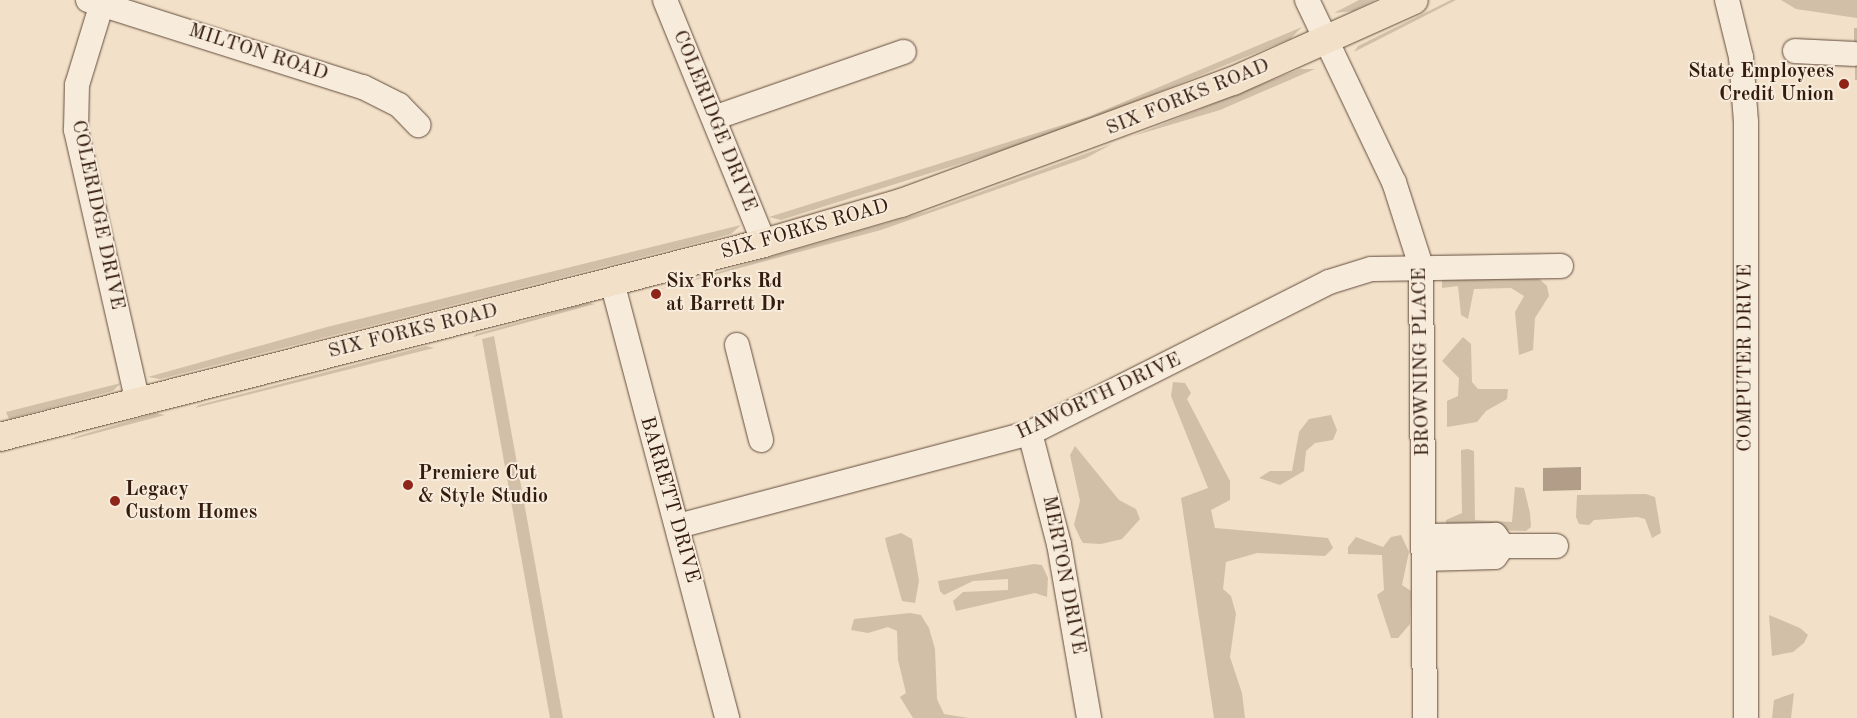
<!DOCTYPE html>
<style>
body{margin:0}
#map{position:relative;width:1857px;height:718px;overflow:hidden;background:#f2e0c8;font-family:"Old Standard TT",serif}
div>[style]{position:absolute}
.green>*{inset:0;background:#d2bfa8}
.water>*{inset:0;background:#b19d88}
.minor-tunnel>*{height:24px;margin-top:-12px;transform-origin:0;background:repeating-linear-gradient(90deg,#ccb9a3 0 24px,transparent 0 36px)}
.roads{filter:drop-shadow(0 0 1px #634c3c) drop-shadow(0 0 1px #634c3c)}
.minor>*{height:24px;margin:-12px;padding:0 12px;transform-origin:12px;border-radius:12px;background:#f7ebdb}
.major>*{height:28px;margin:-14px;padding:0 14px;transform-origin:14px;border-radius:14px;background:#f2e0c8}
.dots>*{width:14px;height:14px;translate:-50% -50%;box-sizing:border-box;border:2px solid #f7ebdb;border-radius:50%}
span{translate:-50% -50%;white-space:nowrap;text-align:center;line-height:1.15;-webkit-text-stroke:4px #f7ebdb;paint-order:stroke}
.street-label{font-size:20px;color:#331b0d}
.poi-label{font-size:20px;color:#331b0d;font-weight:700}
.right{translate:-100% -50%;text-align:right}
.left{translate:0 -50%;text-align:left}
</style>
<div id="map">
<div class="green">
<i style="clip-path:polygon(1359px 0,1375px 0,1353px 11px,1334px 13px)"></i>
<i style="clip-path:polygon(1451px 0,1456px 0,1354px 52px,1358px 46px)"></i>
<i style="clip-path:polygon(1781px 0,1857px 0,1857px 18px,1796px 9px)"></i>
<i style="clip-path:polygon(1302px 27px,1290px 39px,1058px 133px,781px 220px,769px 217px,1088px 117px)"></i>
<i style="clip-path:polygon(1300px 69px,1315px 69px,1220px 110px,1133px 136px)"></i>
<i style="clip-path:polygon(1112px 144px,1086px 158px,881px 230px,643px 294px,928px 211px)"></i>
<i style="clip-path:polygon(741px 225px,731px 234px,705px 241px,160px 379px,148px 377px,327px 327px)"></i>
<i style="clip-path:polygon(1538px 278px,1547px 286px,1549px 296px,1535px 318px,1533px 350px,1519px 355px,1515px 312px,1524px 296px,1511px 288px,1474px 289px,1468px 319px,1461px 315px,1458px 286px,1442px 288px,1442px 279px)"></i>
<i style="clip-path:polygon(588px 303px,595px 304px,473px 337px,476px 334px)"></i>
<i style="clip-path:polygon(494px 336px,563px 718px,550px 718px,482px 339px)"></i>
<i style="clip-path:polygon(1463px 337px,1471px 344px,1472px 382px,1478px 389px,1508px 389px,1507px 399px,1486px 411px,1477px 422px,1447px 427px,1447px 401px,1458px 396px,1459px 378px,1442px 361px)"></i>
<i style="clip-path:polygon(426px 346px,434px 348px,195px 408px,199px 405px)"></i>
<i style="clip-path:polygon(1173px 382px,1185px 383px,1191px 393px,1187px 399px,1230px 481px,1230px 500px,1211px 510px,1215px 528px,1328px 538px,1333px 548px,1325px 556px,1257px 553px,1226px 562px,1223px 589px,1231px 596px,1236px 614px,1230px 657px,1242px 693px,1245px 718px,1214px 718px,1181px 498px,1208px 488px,1171px 396px)"></i>
<i style="clip-path:polygon(121px 383px,113px 391px,9px 419px,6px 412px)"></i>
<i style="clip-path:polygon(156px 413px,165px 415px,70px 440px,78px 436px)"></i>
<i style="clip-path:polygon(1331px 415px,1337px 430px,1333px 440px,1315px 443px,1306px 451px,1304px 471px,1280px 485px,1259px 478px,1270px 471px,1292px 471px,1299px 432px,1309px 419px)"></i>
<i style="clip-path:polygon(1075px 446px,1119px 500px,1136px 509px,1140px 519px,1122px 539px,1101px 544px,1083px 543px,1080px 538px,1074px 525px,1080px 501px,1070px 455px)"></i>
<i style="clip-path:polygon(1468px 449px,1474px 451px,1475px 520px,1512px 522px,1515px 487px,1524px 488px,1530px 513px,1531px 527px,1526px 531px,1446px 529px,1446px 520px,1462px 513px,1461px 450px)"></i>
<i style="clip-path:polygon(1646px 494px,1655px 497px,1661px 533px,1652px 538px,1645px 519px,1638px 517px,1594px 520px,1589px 525px,1579px 524px,1576px 517px,1577px 495px)"></i>
<i style="clip-path:polygon(901px 533px,912px 539px,919px 581px,915px 603px,902px 601px,887px 547px,885px 538px)"></i>
<i style="clip-path:polygon(1401px 535px,1409px 552px,1402px 585px,1411px 591px,1410px 624px,1398px 638px,1391px 638px,1377px 595px,1384px 590px,1382px 555px,1348px 554px,1348px 547px,1356px 537px,1383px 547px,1391px 537px)"></i>
<i style="clip-path:polygon(1034px 564px,1042px 565px,1048px 578px,1047px 597px,1035px 593px,956px 611px,953px 601px,963px 592px,1008px 590px,1008px 579px,973px 581px,944px 595px,940px 591px,938px 581px)"></i>
<i style="clip-path:polygon(910px 613px,921px 615px,929px 628px,935px 649px,937px 699px,944px 714px,969px 718px,913px 718px,900px 697px,906px 693px,898px 660px,897px 631px,888px 627px,868px 633px,851px 630px,854px 619px)"></i>
<i style="clip-path:polygon(1769px 615px,1800px 628px,1808px 635px,1804px 643px,1793px 652px,1772px 656px)"></i>
<i style="clip-path:polygon(1794px 693px,1791px 718px,1772px 718px,1774px 700px)"></i>
</div>
<div class="water">
<i style="clip-path:polygon(1581px 467px,1581px 490px,1543px 491px,1543px 468px)"></i>
</div>
<div class="minor-tunnel">
<i style="left:1854px;top:40px;width:3px"></i>
<i style="left:1855px;top:68px;width:2px"></i>
</div>
<div class="roads">
<div class="minor">
<i style="left:88px;top:0;width:288px;rotate:17.6deg"></i>
<i style="left:363px;top:87px;width:40px;rotate:26.6deg"></i>
<i style="left:399px;top:105px;width:28px;rotate:46deg"></i>
<i style="left:103px;top:0;width:89px;rotate:107deg"></i>
<i style="left:77px;top:85px;width:45px;rotate:91.3deg"></i>
<i style="left:76px;top:130px;width:279px;rotate:77.2deg"></i>
<i style="left:665px;top:0;width:262px;rotate:67.8deg"></i>
<i style="left:1307px;top:0;width:202px;rotate:64.5deg"></i>
<i style="left:1394px;top:182px;width:88px;rotate:72.2deg"></i>
<i style="left:1421px;top:266px;width:452px;rotate:89.5deg"></i>
<i style="left:1727px;top:0;width:59px;rotate:76.2deg"></i>
<i style="left:1741px;top:57px;width:65px;rotate:85.6deg"></i>
<i style="left:1746px;top:122px;width:596px;rotate:90deg"></i>
<i style="left:1795px;top:51px;width:59px;rotate:2.9deg"></i>
<i style="left:714px;top:118px;width:201px;rotate:-19.2deg"></i>
<i style="left:612px;top:282px;width:451px;rotate:75.2deg"></i>
<i style="left:737px;top:345px;width:98px;rotate:75.8deg"></i>
<i style="left:1030px;top:433px;width:115px;rotate:75.4deg"></i>
<i style="left:1059px;top:544px;width:177px;rotate:80.2deg"></i>
<i style="left:678px;top:526px;width:364px;rotate:-14.8deg"></i>
<i style="left:1030px;top:433px;width:335px;rotate:-26.8deg"></i>
<i style="left:1329px;top:282px;width:44px;rotate:-17.2deg"></i>
<i style="left:1371px;top:269px;width:190px;rotate:-0.9deg"></i>
<i style="left:1503px;top:546px;width:53px"></i>
<i style="left:1424px;top:559px;width:71px;rotate:-1.6deg"></i>
<i style="left:1495px;top:557px;width:14px;rotate:-54deg"></i>
<i style="left:1503px;top:546px;width:14px;rotate:-126deg"></i>
<i style="left:1495px;top:535px;width:71px;rotate:179.2deg"></i>
</div>
<div class="major">
<i style="left:0;top:437px;width:788px;rotate:-14.25deg"></i>
<i style="left:764px;top:243px;width:143px;rotate:-16.3deg"></i>
<i style="left:901px;top:203px;width:354px;rotate:-20.2deg"></i>
<i style="left:1233px;top:81px;width:198px;rotate:-24.1deg"></i>
</div>
</div>
<div class="dots">
<i style="left:1844px;top:84px;background:#8f2418"></i>
<i style="left:656px;top:294px;background:#8f2418"></i>
<i style="left:408px;top:485px;background:#8f2418"></i>
<i style="left:115px;top:501px;background:#8f2418"></i>
</div>
<div class="street-label">
<span style="left:258px;top:53px;rotate:18deg">MILTON ROAD</span>
<span style="left:1188px;top:98px;rotate:-22deg">SIX FORKS ROAD</span>
<span style="left:714px;top:121px;rotate:68deg">COLERIDGE DRIVE</span>
<span style="left:97px;top:215px;rotate:78deg">COLERIDGE DRIVE</span>
<span style="left:805px;top:230px;rotate:-16deg">SIX FORKS ROAD</span>
<span style="left:413px;top:332px;rotate:-14deg">SIX FORKS ROAD</span>
<span style="left:1746px;top:358px;rotate:-90deg">COMPUTER DRIVE</span>
<span style="left:1422px;top:362px;rotate:-91deg">BROWNING PLACE</span>
<span style="left:1099px;top:397px;rotate:-25deg">HAWORTH DRIVE</span>
<span style="left:669px;top:500px;rotate:74deg">BARRETT DRIVE</span>
<span style="left:1063px;top:575px;rotate:79deg">MERTON DRIVE</span>
</div>
<div class="poi-label">
<span class="right" style="left:1834px;top:84px">State Employees<br>Credit Union</span>
<span class="left" style="left:666px;top:294px">Six Forks Rd<br>at Barrett Dr</span>
<span class="left" style="left:418px;top:486px">Premiere Cut<br>&amp; Style Studio</span>
<span class="left" style="left:125px;top:502px">Legacy<br>Custom Homes</span>
</div>
</div>
